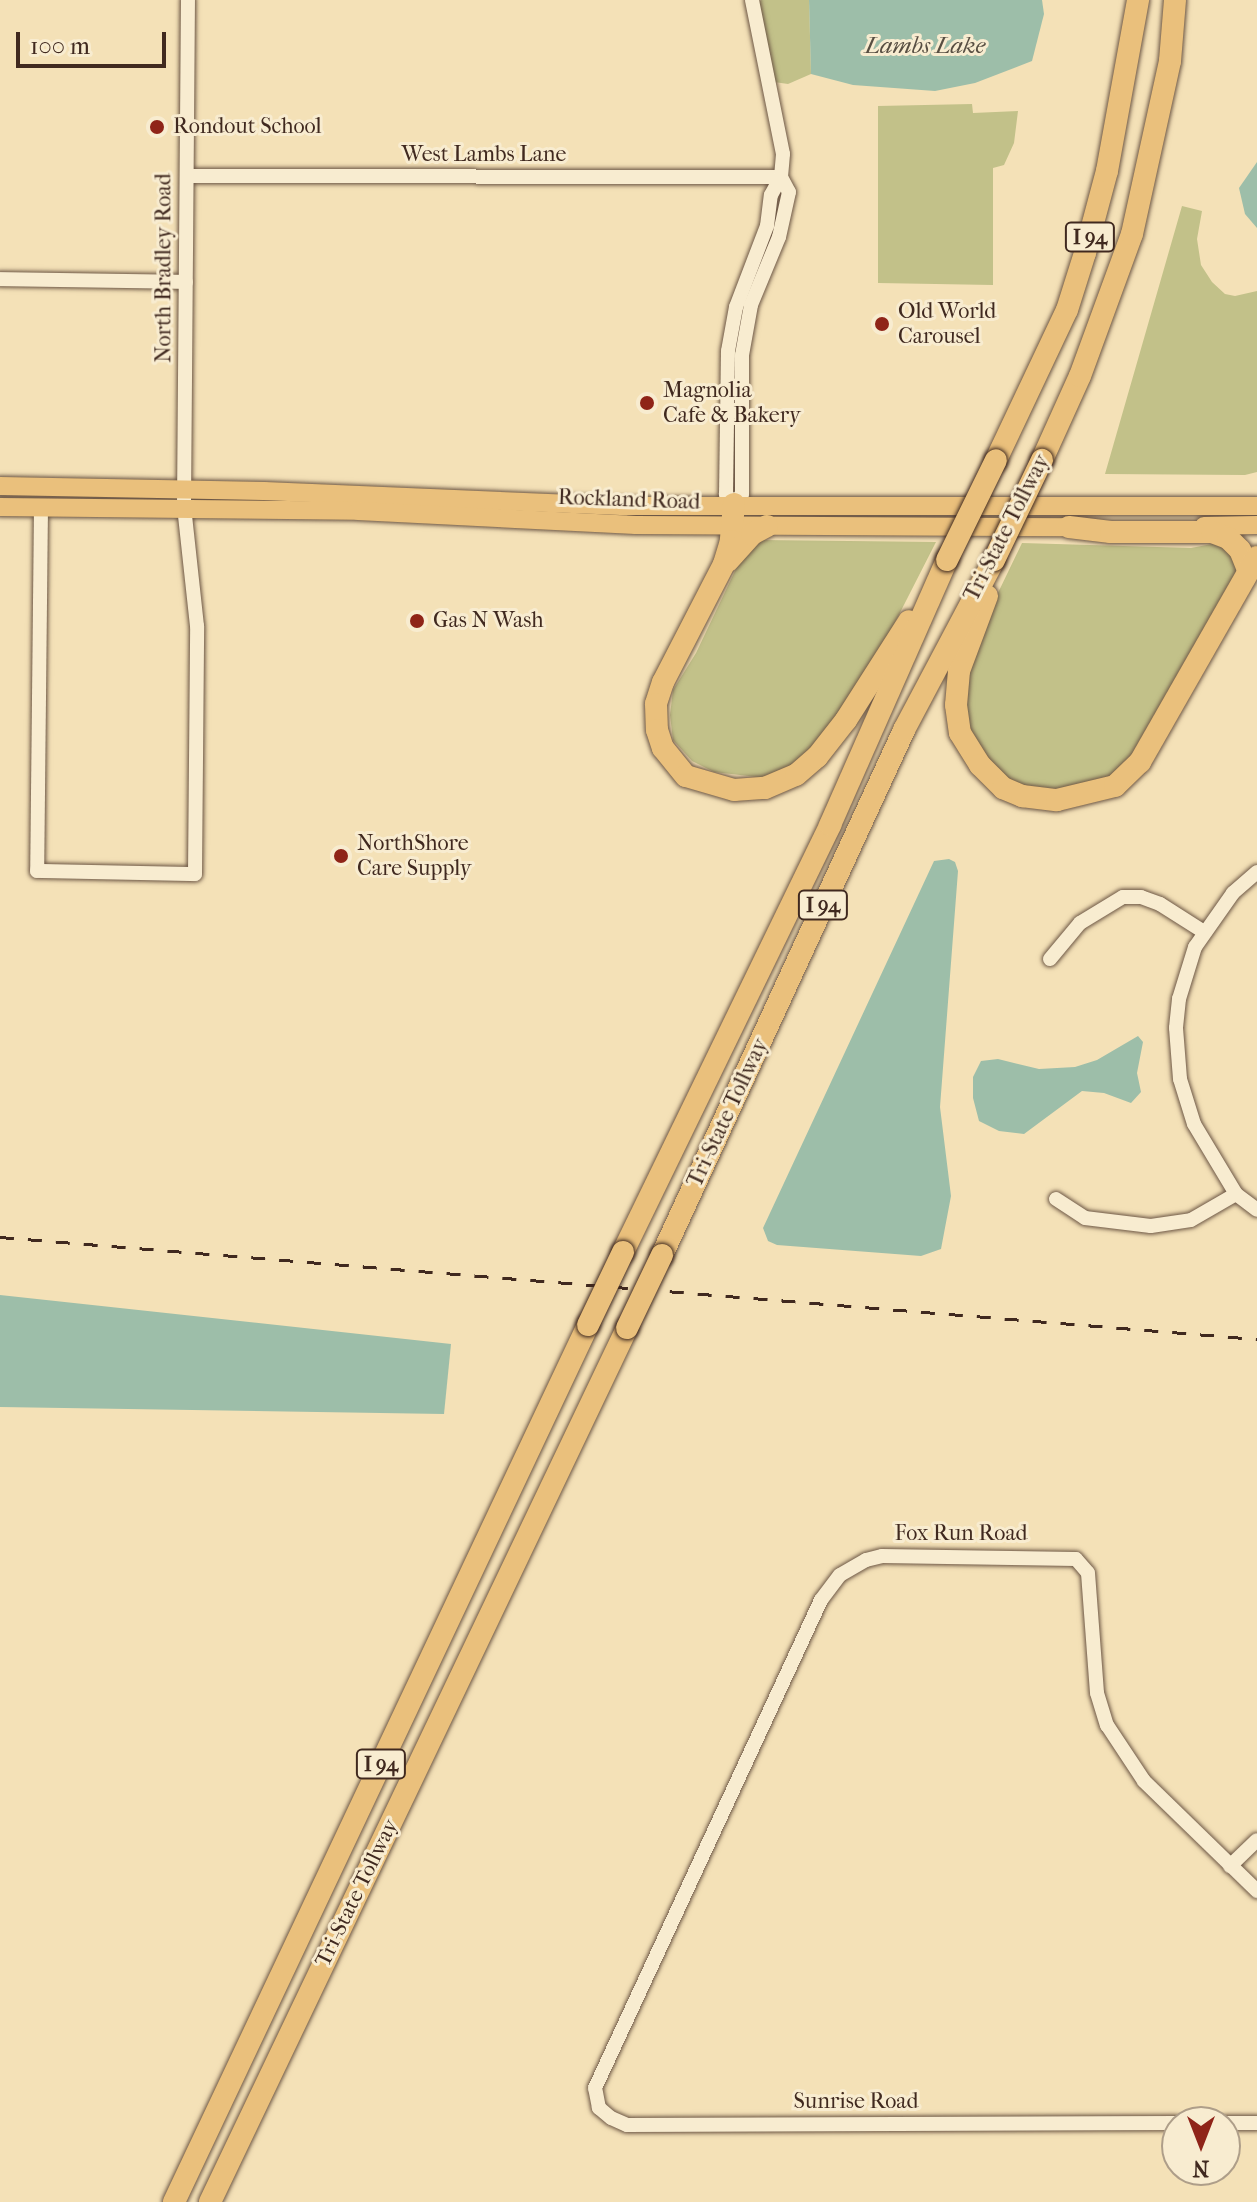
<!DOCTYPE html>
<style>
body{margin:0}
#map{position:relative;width:1257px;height:2202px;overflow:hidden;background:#f4e1b7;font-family:"IM FELL French Canon",serif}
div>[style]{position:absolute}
.green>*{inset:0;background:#c2c189}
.water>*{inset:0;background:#9dbea9}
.roads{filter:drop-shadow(0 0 2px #6d5745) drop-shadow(0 0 2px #6d5745)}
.minor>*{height:14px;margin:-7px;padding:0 7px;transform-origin:7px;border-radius:7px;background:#f8ecd0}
.major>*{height:18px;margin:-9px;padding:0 9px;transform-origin:9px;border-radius:9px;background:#eac07c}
.highway>*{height:22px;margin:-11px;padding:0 11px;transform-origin:11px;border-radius:11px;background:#eac07c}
.rail>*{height:3px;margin-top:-1.5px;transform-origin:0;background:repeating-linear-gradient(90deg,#40291f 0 14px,transparent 0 28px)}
.bridges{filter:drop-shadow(0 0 2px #40291f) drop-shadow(0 0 2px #40291f)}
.highway-bridge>*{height:22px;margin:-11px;padding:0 11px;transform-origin:11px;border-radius:11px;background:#eac07c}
.dots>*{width:22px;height:22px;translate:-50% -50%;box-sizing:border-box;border:4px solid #f8ecd0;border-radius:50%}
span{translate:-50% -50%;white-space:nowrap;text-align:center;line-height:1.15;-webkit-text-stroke:6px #f8ecd0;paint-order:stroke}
.shield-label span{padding:2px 6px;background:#f8ecd0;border:2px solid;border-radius:6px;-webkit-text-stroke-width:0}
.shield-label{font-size:20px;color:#40291f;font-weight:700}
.poi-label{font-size:22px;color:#40291f}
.left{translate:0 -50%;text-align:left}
.street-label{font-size:22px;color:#40291f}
.water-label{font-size:24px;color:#574e42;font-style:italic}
.north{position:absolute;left:1161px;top:2106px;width:80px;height:80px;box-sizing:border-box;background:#f8ecd0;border:2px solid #ae9e89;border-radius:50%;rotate:180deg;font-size:22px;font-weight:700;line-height:32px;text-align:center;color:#40291f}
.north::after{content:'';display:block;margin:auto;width:28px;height:36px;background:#8f2418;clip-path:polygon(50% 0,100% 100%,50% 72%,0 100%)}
.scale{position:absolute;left:16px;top:32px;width:150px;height:36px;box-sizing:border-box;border:4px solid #40291f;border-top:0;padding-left:10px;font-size:24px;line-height:28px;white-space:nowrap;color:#40291f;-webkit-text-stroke:6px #f8ecd0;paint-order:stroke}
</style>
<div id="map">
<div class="green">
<i style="clip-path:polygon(761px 0,809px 0,811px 74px,788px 84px,774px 82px,759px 3px)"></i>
<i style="clip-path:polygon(972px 104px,973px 113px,1018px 111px,1014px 143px,1004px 165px,993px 168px,993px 285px,878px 283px,878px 106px)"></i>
<i style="clip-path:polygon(1182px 206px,1202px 211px,1197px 239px,1201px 265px,1212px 282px,1225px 294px,1235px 296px,1257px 291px,1257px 472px,1245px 475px,1105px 474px)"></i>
<i style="clip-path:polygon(762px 540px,936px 542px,882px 648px,808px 759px,766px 778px,714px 772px,692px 761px,673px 740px,670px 715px,673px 690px,696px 653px,744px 552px)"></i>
<i style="clip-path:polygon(1022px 543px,1191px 548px,1217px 543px,1237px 560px,1238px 586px,1114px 783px,1075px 795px,1001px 786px,971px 746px,961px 696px,983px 624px)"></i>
</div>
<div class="water">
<i style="clip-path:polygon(809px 0,1042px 0,1044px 14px,1032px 61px,975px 83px,935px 91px,853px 85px,811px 74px)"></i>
<i style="clip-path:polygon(1257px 162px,1257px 228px,1245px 214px,1239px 188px)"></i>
<i style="clip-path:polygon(949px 859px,955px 862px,958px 871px,940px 1107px,951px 1196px,941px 1249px,921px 1256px,777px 1245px,768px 1241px,763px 1228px,934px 861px)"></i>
<i style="clip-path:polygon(1138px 1036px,1143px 1042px,1137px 1073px,1141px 1092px,1131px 1103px,1104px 1093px,1082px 1091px,1024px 1134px,999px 1131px,979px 1121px,973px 1098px,973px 1077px,981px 1061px,998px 1059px,1039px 1069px,1075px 1067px,1097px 1060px)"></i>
<i style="clip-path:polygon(0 1295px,451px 1344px,444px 1414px,0 1407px)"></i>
</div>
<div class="roads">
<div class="minor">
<i style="left:187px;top:176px;width:594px;rotate:0.1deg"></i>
<i style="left:781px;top:177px;width:23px;rotate:-85deg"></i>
<i style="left:783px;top:154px;width:157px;rotate:-101.4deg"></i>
<i style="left:781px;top:177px;width:17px;rotate:62deg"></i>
<i style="left:789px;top:192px;width:46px;rotate:102.5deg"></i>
<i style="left:779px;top:237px;width:74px;rotate:112.4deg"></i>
<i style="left:751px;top:305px;width:51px;rotate:100.2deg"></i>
<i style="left:742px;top:355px;width:139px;rotate:90deg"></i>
<i style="left:742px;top:494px;width:13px;rotate:129deg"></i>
<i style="left:734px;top:504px;width:13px;rotate:-129deg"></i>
<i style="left:726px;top:494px;width:143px;rotate:-89.2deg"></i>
<i style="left:728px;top:351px;width:45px;rotate:-79.7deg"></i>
<i style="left:736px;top:307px;width:87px;rotate:-69.1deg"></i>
<i style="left:767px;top:226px;width:31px;rotate:-83deg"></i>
<i style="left:771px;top:195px;width:21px;rotate:-61deg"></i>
<i style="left:0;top:279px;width:186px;rotate:0.9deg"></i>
<i style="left:41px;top:507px;width:364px;rotate:90.6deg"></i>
<i style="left:37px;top:871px;width:158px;rotate:1.1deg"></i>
<i style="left:195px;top:874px;width:248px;rotate:-89.5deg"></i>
<i style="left:197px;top:626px;width:121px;rotate:-96.2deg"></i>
<i style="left:184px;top:506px;width:506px;rotate:-89.55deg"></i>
<i style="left:1257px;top:872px;width:32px;rotate:139deg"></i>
<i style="left:1233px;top:893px;width:66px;rotate:125.1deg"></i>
<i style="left:1195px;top:947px;width:54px;rotate:107.1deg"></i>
<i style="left:1179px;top:999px;width:29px;rotate:96deg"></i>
<i style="left:1176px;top:1028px;width:51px;rotate:85.5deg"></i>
<i style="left:1180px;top:1079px;width:47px;rotate:72.7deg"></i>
<i style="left:1194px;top:1124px;width:82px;rotate:59deg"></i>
<i style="left:1236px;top:1194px;width:26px;rotate:37deg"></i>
<i style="left:1050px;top:959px;width:47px;rotate:-50.2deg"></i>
<i style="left:1080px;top:923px;width:50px;rotate:-31.2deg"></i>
<i style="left:1123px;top:897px;width:18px"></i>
<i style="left:1141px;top:897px;width:20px;rotate:20deg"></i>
<i style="left:1160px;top:904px;width:52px;rotate:32.5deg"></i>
<i style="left:1056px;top:1199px;width:35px;rotate:33deg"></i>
<i style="left:1085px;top:1218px;width:66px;rotate:6.9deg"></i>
<i style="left:1151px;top:1226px;width:40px;rotate:-8.5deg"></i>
<i style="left:1191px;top:1220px;width:52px;rotate:-30deg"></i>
<i style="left:1230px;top:1866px;width:37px;rotate:-44deg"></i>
<i style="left:1177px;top:2123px;width:550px;rotate:179.79deg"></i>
<i style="left:627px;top:2125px;width:17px;rotate:-156deg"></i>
<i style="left:611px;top:2118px;width:16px;rotate:-140deg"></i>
<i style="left:599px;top:2108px;width:20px;rotate:-101deg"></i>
<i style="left:595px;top:2088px;width:538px;rotate:-65.15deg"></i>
<i style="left:821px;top:1600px;width:31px;rotate:-53deg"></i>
<i style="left:840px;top:1575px;width:30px;rotate:-30deg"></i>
<i style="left:866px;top:1560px;width:16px;rotate:-14deg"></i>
<i style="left:882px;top:1556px;width:194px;rotate:0.9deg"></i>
<i style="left:1076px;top:1559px;width:18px;rotate:49deg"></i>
<i style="left:1088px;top:1573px;width:120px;rotate:85.7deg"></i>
<i style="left:1097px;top:1693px;width:34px;rotate:73deg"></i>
<i style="left:1107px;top:1725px;width:67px;rotate:56.5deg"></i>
<i style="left:1144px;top:1781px;width:158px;rotate:44.2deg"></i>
<i style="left:1225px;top:2123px;width:32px"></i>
</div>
<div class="major">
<i style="left:0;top:486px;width:264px;rotate:1.1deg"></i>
<i style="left:264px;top:491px;width:363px;rotate:2.4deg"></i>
<i style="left:627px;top:506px;width:630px"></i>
<i style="left:0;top:507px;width:358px;rotate:0.6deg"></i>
<i style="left:358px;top:511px;width:278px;rotate:2.9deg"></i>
<i style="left:636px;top:525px;width:446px;rotate:0.3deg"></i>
<i style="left:1204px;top:526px;width:53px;rotate:-1.1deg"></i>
</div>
<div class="highway">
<i style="left:996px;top:460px;width:166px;rotate:-64.7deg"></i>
<i style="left:1067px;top:310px;width:60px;rotate:-72.5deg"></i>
<i style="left:1085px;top:253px;width:85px;rotate:-75deg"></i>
<i style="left:1107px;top:171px;width:174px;rotate:-79.7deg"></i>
<i style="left:1042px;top:460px;width:92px;rotate:-65.7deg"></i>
<i style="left:1080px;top:376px;width:151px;rotate:-69.9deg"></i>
<i style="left:1132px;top:234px;width:177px;rotate:-77.6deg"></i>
<i style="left:1170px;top:61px;width:61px;rotate:-85.3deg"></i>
<i style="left:734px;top:504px;width:37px;rotate:95deg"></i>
<i style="left:731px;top:541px;width:24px;rotate:107deg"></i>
<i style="left:724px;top:564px;width:133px;rotate:117.3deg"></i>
<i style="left:663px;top:682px;width:23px;rotate:108deg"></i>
<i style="left:656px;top:704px;width:26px;rotate:88deg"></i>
<i style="left:657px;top:730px;width:19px;rotate:72deg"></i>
<i style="left:663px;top:748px;width:36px;rotate:51deg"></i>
<i style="left:686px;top:776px;width:50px;rotate:16.3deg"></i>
<i style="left:734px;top:790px;width:31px;rotate:-4deg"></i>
<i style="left:765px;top:788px;width:34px;rotate:-23deg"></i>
<i style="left:796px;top:775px;width:28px;rotate:-41deg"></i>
<i style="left:817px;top:757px;width:47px;rotate:-51.9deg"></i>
<i style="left:846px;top:720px;width:117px;rotate:-57.5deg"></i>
<i style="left:1069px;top:527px;width:42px;rotate:6.8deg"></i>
<i style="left:1111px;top:532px;width:101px"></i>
<i style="left:1212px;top:532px;width:17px;rotate:21deg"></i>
<i style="left:1228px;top:538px;width:17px;rotate:45deg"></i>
<i style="left:1240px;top:550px;width:22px;rotate:68deg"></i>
<i style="left:728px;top:561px;width:36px;rotate:-48deg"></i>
<i style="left:752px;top:534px;width:17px;rotate:-28deg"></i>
<i style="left:987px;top:596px;width:80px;rotate:110.5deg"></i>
<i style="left:959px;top:671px;width:34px;rotate:95deg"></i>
<i style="left:956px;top:705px;width:28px;rotate:82deg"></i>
<i style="left:960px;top:733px;width:38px;rotate:58deg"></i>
<i style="left:980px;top:765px;width:33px;rotate:45deg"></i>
<i style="left:1003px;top:788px;width:21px;rotate:23deg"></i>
<i style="left:1022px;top:796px;width:35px;rotate:7deg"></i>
<i style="left:1057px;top:800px;width:60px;rotate:-13.6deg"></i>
<i style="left:1115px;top:786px;width:35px;rotate:-44deg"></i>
<i style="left:1140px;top:762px;width:236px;rotate:-60.3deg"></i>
<i style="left:623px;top:1252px;width:475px;rotate:-64.1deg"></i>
<i style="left:830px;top:825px;width:290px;rotate:-66.2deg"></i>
<i style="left:662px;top:1255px;width:578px;rotate:-65.25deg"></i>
<i style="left:904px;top:730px;width:192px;rotate:-62.1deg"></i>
<i style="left:174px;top:2202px;width:970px;rotate:-64.73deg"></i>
<i style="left:210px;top:2202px;width:968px;rotate:-64.49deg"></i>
</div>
</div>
<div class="rail">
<i style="left:0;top:1237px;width:1261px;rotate:4.64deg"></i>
</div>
<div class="bridges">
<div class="highway-bridge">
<i style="left:947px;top:560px;width:111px;rotate:-63.9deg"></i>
<i style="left:994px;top:560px;width:111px;rotate:-64.4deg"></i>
<i style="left:588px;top:1325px;width:81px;rotate:-64.4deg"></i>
<i style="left:627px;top:1328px;width:81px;rotate:-64.4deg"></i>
</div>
</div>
<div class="dots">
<i style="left:157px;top:127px;background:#8f2418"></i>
<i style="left:882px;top:324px;background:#8f2418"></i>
<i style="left:647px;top:403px;background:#8f2418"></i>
<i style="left:417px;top:621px;background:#8f2418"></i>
<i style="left:341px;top:856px;background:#8f2418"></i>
</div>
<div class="shield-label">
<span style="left:1090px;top:237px">I 94</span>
<span style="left:823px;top:905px">I 94</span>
<span style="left:381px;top:1764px">I 94</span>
</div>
<div class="poi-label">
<span class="left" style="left:173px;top:127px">Rondout School</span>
<span class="left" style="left:898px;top:324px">Old World<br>Carousel</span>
<span class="left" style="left:663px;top:403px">Magnolia<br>Cafe &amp; Bakery</span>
<span class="left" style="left:433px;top:621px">Gas N Wash</span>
<span class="left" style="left:357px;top:856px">NorthShore<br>Care Supply</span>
</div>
<div class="street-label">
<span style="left:484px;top:155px">West Lambs Lane</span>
<span style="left:164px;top:268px;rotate:-90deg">North Bradley Road</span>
<span style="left:629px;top:500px;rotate:2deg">Rockland Road</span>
<span style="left:1007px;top:528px;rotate:-63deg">Tri-State Tollway</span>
<span style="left:728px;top:1113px;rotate:-65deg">Tri-State Tollway</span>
<span style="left:961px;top:1534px">Fox Run Road</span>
<span style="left:357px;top:1893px;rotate:-64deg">Tri-State Tollway</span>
<span style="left:856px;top:2102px">Sunrise Road</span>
</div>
<div class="water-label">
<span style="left:925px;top:46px">Lambs Lake</span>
</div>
<div class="north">N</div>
<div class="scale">100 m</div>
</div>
